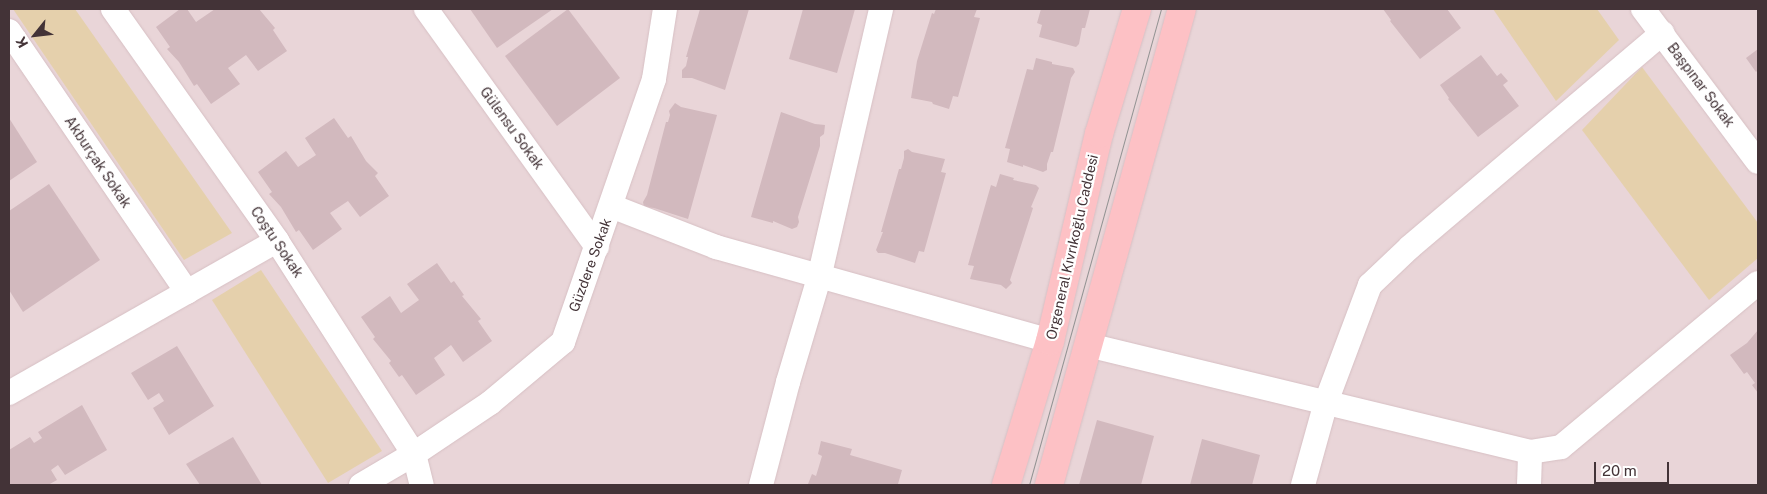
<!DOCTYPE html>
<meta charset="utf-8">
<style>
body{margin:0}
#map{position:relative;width:1767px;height:494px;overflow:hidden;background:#f1e3e5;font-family:"Public Sans",sans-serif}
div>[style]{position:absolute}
.residential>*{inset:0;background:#e9d5d8}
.green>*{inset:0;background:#e5d0ac}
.building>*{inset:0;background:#d2b9be}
.roads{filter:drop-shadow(0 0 1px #d7c0c4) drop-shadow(0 0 1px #d7c0c4)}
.minor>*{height:24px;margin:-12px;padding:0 12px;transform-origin:12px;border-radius:12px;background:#fff}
.secondary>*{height:28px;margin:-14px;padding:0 14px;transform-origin:14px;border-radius:14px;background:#fdc1c5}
.tram>*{height:1px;margin:-0.5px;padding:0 0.5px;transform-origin:0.5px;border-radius:0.5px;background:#939393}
span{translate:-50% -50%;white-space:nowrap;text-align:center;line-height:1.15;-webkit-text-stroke:4.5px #fff;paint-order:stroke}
.street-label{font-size:14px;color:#433337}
.frame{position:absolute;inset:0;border:10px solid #433337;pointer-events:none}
.north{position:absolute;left:10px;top:10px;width:50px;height:50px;-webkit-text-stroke:4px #fff;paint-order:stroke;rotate:241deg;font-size:14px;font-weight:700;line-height:20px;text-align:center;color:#433337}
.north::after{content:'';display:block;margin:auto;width:18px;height:22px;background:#433337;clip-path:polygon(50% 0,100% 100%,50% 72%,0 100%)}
.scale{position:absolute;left:1594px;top:462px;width:75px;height:22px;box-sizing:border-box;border:2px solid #433337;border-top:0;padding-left:6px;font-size:15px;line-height:18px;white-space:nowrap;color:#433337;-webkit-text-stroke:4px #fff;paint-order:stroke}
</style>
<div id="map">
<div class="residential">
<i style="clip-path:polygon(9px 9px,1758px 9px,1758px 485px,9px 485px)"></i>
</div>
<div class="green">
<i style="clip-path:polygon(13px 9px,75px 9px,232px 233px,184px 260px)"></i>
<i style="clip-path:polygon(1493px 9px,1597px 9px,1619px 40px,1556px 101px)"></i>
<i style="clip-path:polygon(1642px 67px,1758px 223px,1758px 258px,1709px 300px,1582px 130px)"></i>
<i style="clip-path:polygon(261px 270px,382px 451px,328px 483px,212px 300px)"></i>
</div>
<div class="building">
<i style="clip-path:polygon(180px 9px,187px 9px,196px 22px,215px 9px,259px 9px,275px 28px,273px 30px,287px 51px,258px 71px,246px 55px,228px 68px,240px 84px,211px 104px,197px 84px,194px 86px,179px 62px,167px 49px,170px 47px,156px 27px)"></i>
<i style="clip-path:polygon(470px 9px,553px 9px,497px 48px)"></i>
<i style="clip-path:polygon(568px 9px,620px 78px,557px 126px,505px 56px)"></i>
<i style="clip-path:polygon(700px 9px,749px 9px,725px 90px,692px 78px,682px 78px,682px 70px,686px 66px,688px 57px,686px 57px)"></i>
<i style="clip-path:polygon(803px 9px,855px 9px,837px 73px,789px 59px)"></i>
<i style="clip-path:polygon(936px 9px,977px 9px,974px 17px,980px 18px,958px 97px,953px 96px,949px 109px,933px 104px,932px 102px,911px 98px,917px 61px,932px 13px,934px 14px)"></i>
<i style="clip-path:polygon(1041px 9px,1090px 9px,1085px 28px,1082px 28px,1079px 44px,1076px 47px,1039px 37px,1042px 25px,1037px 23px)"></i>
<i style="clip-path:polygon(1383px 9px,1447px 9px,1461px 28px,1420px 59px,1390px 21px,1391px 20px)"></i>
<i style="clip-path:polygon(1758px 49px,1758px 70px,1756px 72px,1746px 58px)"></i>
<i style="clip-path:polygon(1481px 55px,1497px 76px,1501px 73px,1508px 81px,1503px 85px,1519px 106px,1478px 137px,1448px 99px,1449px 98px,1440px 85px)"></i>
<i style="clip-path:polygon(1036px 58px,1052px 62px,1052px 64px,1073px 68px,1075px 72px,1071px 78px,1053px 152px,1051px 152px,1047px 164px,1047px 170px,1043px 172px,1023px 165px,1023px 167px,1007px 162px,1010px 149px,1005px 148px,1027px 69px,1033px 70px)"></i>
<i style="clip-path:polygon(675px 103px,681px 107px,717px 115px,688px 219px,654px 208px,644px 207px,643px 202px,647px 195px,666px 122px,668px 122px,670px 115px,669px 111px)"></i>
<i style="clip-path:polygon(781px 112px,815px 124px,825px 125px,824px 134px,820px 137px,820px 146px,798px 217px,799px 222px,797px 227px,792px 229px,773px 221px,773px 223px,751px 217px)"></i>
<i style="clip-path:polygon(9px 118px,37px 162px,9px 181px)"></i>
<i style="clip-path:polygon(334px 118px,348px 138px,351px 136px,366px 161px,378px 173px,375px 176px,389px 196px,360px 217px,348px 201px,330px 213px,342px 229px,313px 250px,299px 230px,296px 232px,281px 207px,269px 194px,272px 192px,258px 172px,286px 151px,298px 167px,316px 155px,305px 138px)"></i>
<i style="clip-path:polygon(908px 149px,912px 152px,945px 159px,941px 172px,946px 173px,924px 252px,919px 251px,915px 263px,885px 253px,878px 253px,876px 250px,883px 232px,881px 232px,899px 169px,901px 169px,904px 158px,904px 151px)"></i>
<i style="clip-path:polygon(1000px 174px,1014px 178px,1013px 180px,1036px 185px,1039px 188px,1031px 207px,1033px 208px,1010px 280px,1012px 283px,1006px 289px,1001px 285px,970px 279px,974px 266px,968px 265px,991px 185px,996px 187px)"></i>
<i style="clip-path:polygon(49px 184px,100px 260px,23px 312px,9px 290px,9px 211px)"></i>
<i style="clip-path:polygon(437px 263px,451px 283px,454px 281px,464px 295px,462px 296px,481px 319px,478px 321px,492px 341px,463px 362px,451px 345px,434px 358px,445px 375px,416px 395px,402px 375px,399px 377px,389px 363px,391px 361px,373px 339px,375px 337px,361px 317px,390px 296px,401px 313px,419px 300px,407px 284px)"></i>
<i style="clip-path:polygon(1758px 330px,1758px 393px,1752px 385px,1755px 383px,1747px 372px,1744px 374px,1730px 355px,1747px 343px)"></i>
<i style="clip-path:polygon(177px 346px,214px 406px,169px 435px,153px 408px,164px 401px,159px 393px,148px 400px,131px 373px)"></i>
<i style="clip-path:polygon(82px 405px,107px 450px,65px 475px,58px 465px,51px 470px,57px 480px,48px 485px,9px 485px,9px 450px,30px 437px,34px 443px,42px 438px,38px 432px)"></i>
<i style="clip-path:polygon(1097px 420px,1154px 436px,1141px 485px,1079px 485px)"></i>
<i style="clip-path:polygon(233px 437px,262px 485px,200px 485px,186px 464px)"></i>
<i style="clip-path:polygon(1202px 439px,1260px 455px,1252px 485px,1190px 485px)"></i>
<i style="clip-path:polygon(821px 441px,852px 449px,850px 455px,902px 470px,898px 484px,808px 484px,812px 474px,816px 476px,822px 456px,818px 454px)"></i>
</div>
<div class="roads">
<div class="minor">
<i style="left:113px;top:9px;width:284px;rotate:54.7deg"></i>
<i style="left:277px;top:241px;width:253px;rotate:57.3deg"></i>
<i style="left:414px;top:454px;width:32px;rotate:76deg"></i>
<i style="left:426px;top:9px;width:293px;rotate:54.3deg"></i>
<i style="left:1643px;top:9px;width:191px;rotate:53.1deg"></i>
<i style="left:9px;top:31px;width:316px;rotate:55.7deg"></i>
<i style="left:611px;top:206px;width:113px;rotate:21.3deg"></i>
<i style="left:716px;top:247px;width:347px;rotate:15.7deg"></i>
<i style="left:1088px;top:345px;width:455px;rotate:13.6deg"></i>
<i style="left:1530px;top:452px;width:31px;rotate:-9deg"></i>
<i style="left:1561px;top:447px;width:256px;rotate:-39.8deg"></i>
<i style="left:9px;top:393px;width:308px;rotate:-29.6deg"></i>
<i style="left:361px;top:485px;width:61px;rotate:-30.3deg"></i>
<i style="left:414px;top:454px;width:92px;rotate:-33.9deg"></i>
<i style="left:490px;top:403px;width:95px;rotate:-39.9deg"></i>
<i style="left:563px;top:342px;width:278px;rotate:-70.9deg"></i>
<i style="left:654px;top:79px;width:71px;rotate:-81.1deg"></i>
<i style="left:761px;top:485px;width:106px;rotate:-75.3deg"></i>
<i style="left:788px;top:382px;width:109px;rotate:-73.4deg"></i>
<i style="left:819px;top:278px;width:276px;rotate:-77deg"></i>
<i style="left:1303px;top:485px;width:86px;rotate:-74.5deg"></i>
<i style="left:1326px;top:402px;width:125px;rotate:-69.4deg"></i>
<i style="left:1370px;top:285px;width:55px;rotate:-43.5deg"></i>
<i style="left:1410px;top:247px;width:331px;rotate:-40.3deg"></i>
<i style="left:1529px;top:485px;width:33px;rotate:-88deg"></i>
</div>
<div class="secondary">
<i style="left:1006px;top:485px;width:151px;rotate:-73deg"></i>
<i style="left:1050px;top:341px;width:213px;rotate:-76.7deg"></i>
<i style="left:1099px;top:134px;width:131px;rotate:-73.1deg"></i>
<i style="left:1049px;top:485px;width:494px;rotate:-74.4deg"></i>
</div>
</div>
<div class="tram">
<i style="left:1029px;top:485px;width:494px;rotate:-74.5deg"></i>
</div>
<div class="street-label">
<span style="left:1701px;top:85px;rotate:53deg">Başpınar Sokak</span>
<span style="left:512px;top:128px;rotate:54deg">Gülensu Sokak</span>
<span style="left:98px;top:162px;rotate:56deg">Akburçak Sokak</span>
<span style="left:277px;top:242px;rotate:56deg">Coştu Sokak</span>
<span style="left:1072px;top:247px;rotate:-77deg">Orgeneral Kıvrıkoğlu Caddesi</span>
<span style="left:590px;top:265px;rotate:-70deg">Güzdere Sokak</span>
</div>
<div class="frame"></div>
<div class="north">K</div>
<div class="scale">20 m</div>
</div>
